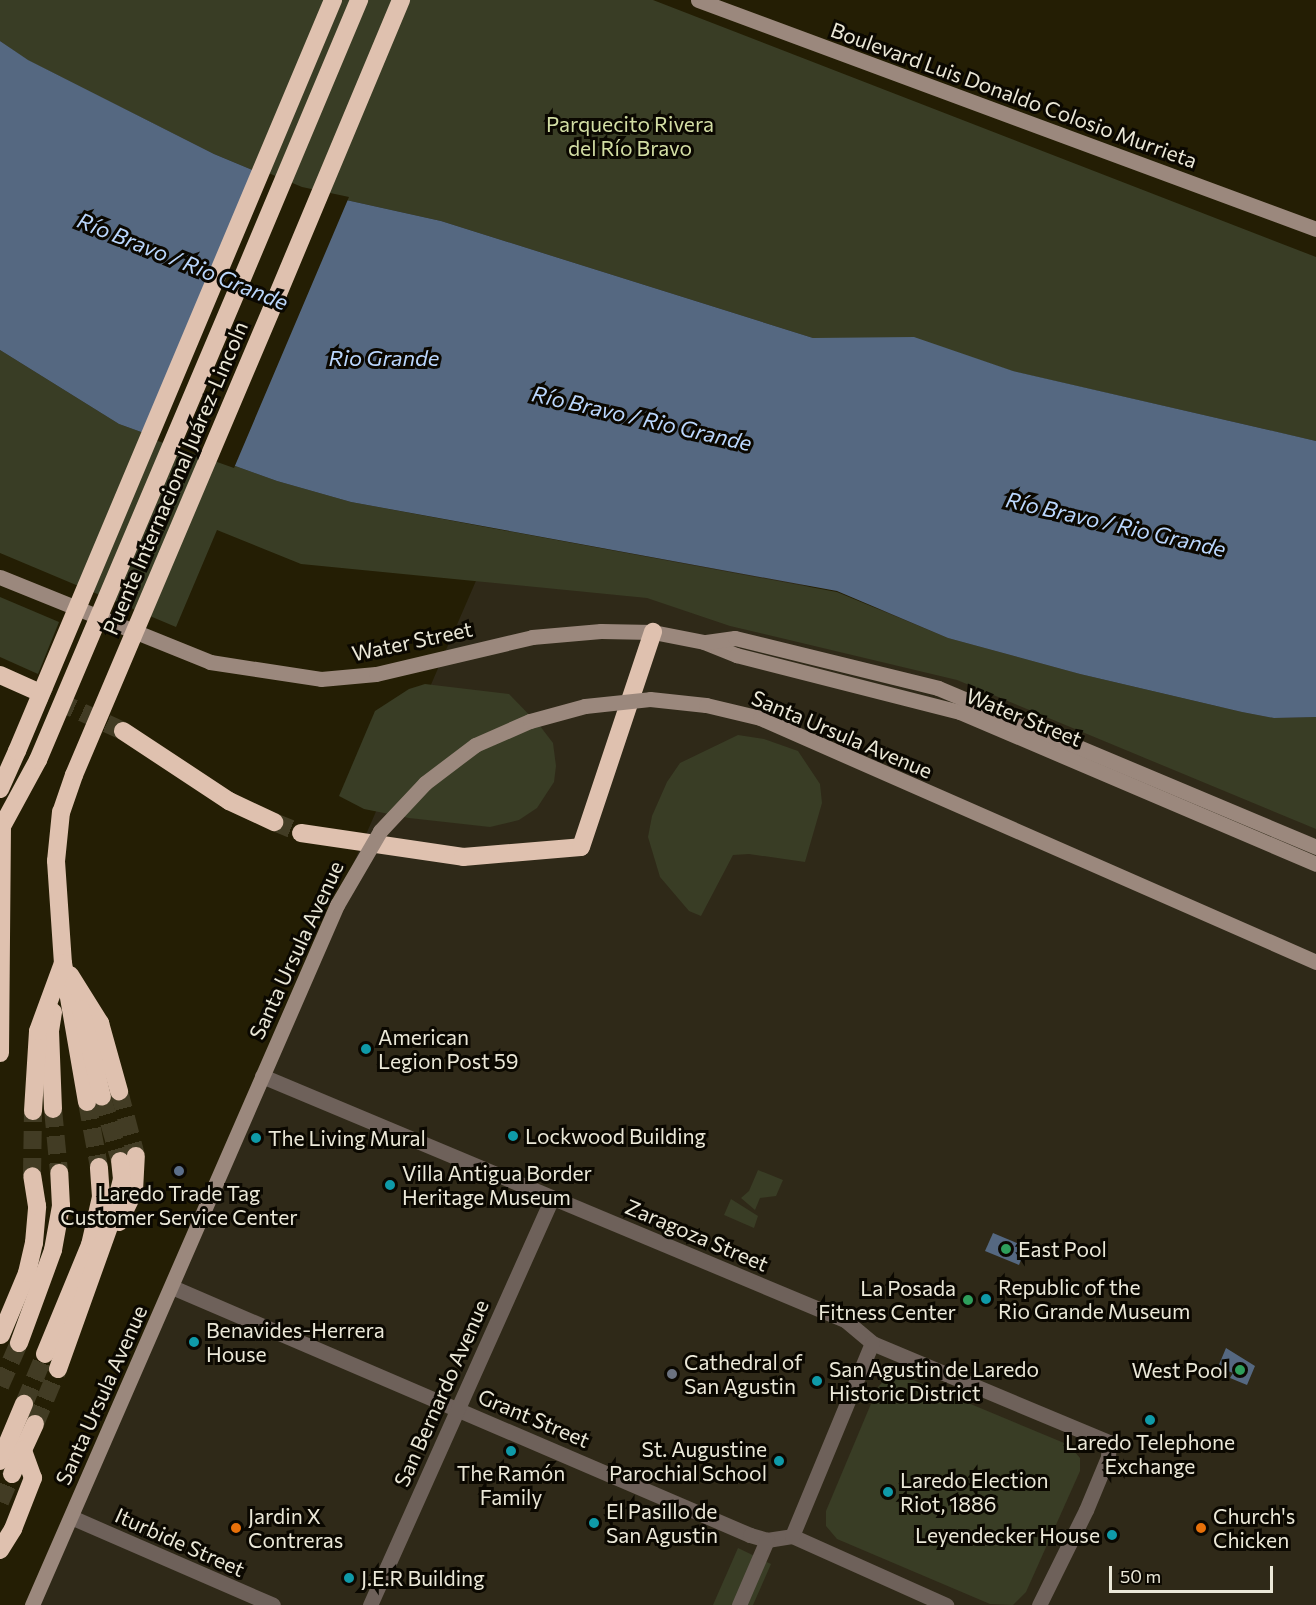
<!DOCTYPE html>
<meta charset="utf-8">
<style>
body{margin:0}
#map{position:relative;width:1316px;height:1605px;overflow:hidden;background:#241e04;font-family:Commissioner,sans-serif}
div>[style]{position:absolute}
.commercial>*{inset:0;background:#2f2918}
.green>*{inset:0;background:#393d25}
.water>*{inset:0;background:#556881}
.pier>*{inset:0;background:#241e04}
.highway-tunnel>*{height:18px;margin-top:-9px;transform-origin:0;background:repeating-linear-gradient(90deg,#423c24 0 18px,transparent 0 27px)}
.street>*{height:15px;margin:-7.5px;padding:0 7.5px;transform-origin:7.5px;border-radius:7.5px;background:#6e615a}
.secondary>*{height:15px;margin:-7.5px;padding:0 7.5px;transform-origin:7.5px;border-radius:7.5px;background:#9b887d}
.highway>*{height:18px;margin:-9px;padding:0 9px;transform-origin:9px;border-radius:9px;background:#dfc1af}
.secondary-bridge>*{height:15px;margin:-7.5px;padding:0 7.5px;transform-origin:7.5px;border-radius:7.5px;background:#9b887d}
.highway-bridge>*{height:18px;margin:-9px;padding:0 9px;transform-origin:9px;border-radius:9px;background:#dfc1af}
.dots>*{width:16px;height:16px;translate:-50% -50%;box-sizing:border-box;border:3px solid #0b0801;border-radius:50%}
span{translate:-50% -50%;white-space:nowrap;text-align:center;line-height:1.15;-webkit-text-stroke:6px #0b0801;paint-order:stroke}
.street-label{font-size:21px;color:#ebe8d8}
.park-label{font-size:21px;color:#d3dea4}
.poi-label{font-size:21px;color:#ebe8d8}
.left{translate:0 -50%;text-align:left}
.right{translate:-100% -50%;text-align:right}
.water-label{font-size:22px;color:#bbd7fd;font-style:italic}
.scale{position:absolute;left:1109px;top:1566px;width:164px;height:27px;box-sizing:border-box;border:3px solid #ebe8d8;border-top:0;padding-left:8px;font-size:18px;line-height:21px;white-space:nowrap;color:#ebe8d8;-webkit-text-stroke:4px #0b0801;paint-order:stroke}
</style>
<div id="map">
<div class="commercial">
<i style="clip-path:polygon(498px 530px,797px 583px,1080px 674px,1202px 705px,1316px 717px,1316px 1605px,32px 1605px)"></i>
</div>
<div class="green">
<i style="clip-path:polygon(0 0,653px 0,1316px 257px,1316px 441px,1012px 371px,914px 338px,813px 338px,441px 221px,301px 190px,214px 154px,27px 60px,0 41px)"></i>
<i style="clip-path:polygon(0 350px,119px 424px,277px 481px,351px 502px,837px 592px,948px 638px,1080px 674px,1242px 712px,1274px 718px,1316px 717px,1316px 829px,957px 680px,730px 626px,647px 598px,301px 564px,217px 530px,176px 627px,0 553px)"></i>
<i style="clip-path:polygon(0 597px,59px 622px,38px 674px,0 657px)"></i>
<i style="clip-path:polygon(425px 684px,509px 694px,540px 726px,553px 743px,556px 766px,554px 782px,537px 808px,519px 820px,490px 827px,409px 818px,364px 809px,339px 796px,375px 711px,409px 689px)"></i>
<i style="clip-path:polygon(738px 735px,764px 739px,798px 751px,820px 784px,822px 803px,805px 862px,749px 854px,733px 855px,701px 916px,689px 911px,660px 877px,648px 837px,652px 816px,667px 782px,680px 763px)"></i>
<i style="clip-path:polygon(758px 1170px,783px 1180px,776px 1196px,760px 1198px,755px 1210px,741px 1198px,749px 1191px)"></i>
<i style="clip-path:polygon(731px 1199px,758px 1216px,754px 1228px,724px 1215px)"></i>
<i style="clip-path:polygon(889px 1375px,901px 1375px,1069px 1445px,1080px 1458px,1080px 1471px,1026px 1592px,1013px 1605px,990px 1604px,837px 1539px,826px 1526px,826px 1511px,878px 1387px)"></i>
<i style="clip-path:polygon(738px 1548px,771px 1564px,753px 1605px,713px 1605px)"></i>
</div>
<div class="water">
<i style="clip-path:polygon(0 41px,28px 60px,214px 154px,301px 190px,441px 221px,813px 338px,914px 337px,1013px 371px,1316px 441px,1316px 717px,1274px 718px,1242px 712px,1080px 674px,948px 638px,837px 591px,351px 502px,277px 481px,119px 424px,0 350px)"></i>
<i style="clip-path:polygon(993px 1233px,1026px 1247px,1019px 1265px,985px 1251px)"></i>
<i style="clip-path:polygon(1226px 1348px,1255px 1366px,1247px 1385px,1230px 1378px,1233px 1373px,1218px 1367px)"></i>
</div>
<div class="pier">
<i style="clip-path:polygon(254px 167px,302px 187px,349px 197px,234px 468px,141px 435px)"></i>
</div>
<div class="highway-tunnel">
<i style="left:33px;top:690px;width:99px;rotate:24.5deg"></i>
<i style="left:274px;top:822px;width:29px;rotate:22deg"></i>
<i style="left:119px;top:1091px;width:67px;rotate:75.3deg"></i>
<i style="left:102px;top:1097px;width:66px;rotate:74.3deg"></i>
<i style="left:87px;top:1102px;width:66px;rotate:79.5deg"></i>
<i style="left:53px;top:1109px;width:64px;rotate:84.6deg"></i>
<i style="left:32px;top:1176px;width:65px;rotate:-89.1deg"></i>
<i style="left:0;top:1386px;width:47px;rotate:-66.2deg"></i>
<i style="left:24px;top:1404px;width:54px;rotate:-67.2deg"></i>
<i style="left:35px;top:1424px;width:60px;rotate:-67.3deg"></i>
<i style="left:0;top:1502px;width:30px;rotate:-67deg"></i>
</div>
<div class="street">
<i style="left:262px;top:1076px;width:632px;rotate:22.71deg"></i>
<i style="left:845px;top:1320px;width:35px;rotate:40deg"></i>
<i style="left:872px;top:1343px;width:257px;rotate:22.7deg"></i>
<i style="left:1109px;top:1442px;width:15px;rotate:94deg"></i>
<i style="left:1108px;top:1457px;width:57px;rotate:112.5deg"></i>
<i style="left:1086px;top:1510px;width:106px;rotate:116.3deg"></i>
<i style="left:172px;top:1287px;width:629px;rotate:23.22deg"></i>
<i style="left:750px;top:1535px;width:18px;rotate:16deg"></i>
<i style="left:767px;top:1540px;width:25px;rotate:-9deg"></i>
<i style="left:792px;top:1536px;width:169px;rotate:24.1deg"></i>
<i style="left:71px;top:1517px;width:220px;rotate:23.5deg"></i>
<i style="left:792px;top:1536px;width:209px;rotate:-67.5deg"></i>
<i style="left:370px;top:1605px;width:446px;rotate:-65.9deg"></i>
<i style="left:739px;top:1605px;width:71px;rotate:-66.7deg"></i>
</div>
<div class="secondary">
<i style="left:698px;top:0;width:659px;rotate:20.33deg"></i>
<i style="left:0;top:577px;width:227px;rotate:22deg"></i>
<i style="left:210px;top:662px;width:112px;rotate:8.7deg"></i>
<i style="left:321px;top:679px;width:55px;rotate:-5.2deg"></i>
<i style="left:376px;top:674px;width:160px;rotate:-13.3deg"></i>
<i style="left:532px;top:637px;width:69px;rotate:-5deg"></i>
<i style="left:601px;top:631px;width:52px;rotate:1.1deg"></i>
<i style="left:653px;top:632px;width:52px;rotate:11.1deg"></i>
<i style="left:704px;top:642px;width:35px;rotate:22deg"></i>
<i style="left:736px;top:655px;width:231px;rotate:14.3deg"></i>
<i style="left:960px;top:712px;width:387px;rotate:23.1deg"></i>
<i style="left:706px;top:642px;width:29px;rotate:-8deg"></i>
<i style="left:735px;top:638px;width:209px;rotate:13.8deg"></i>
<i style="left:938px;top:688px;width:410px;rotate:22.8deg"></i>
<i style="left:32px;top:1605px;width:764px;rotate:-66.46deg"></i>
</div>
<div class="highway">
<i style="left:241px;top:281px;width:305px;rotate:-67.2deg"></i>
<i style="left:278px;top:294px;width:319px;rotate:-67.3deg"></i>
<i style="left:0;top:675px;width:36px;rotate:24deg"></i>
<i style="left:123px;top:731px;width:127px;rotate:33.4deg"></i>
<i style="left:229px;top:801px;width:50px;rotate:25deg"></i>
<i style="left:74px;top:775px;width:39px;rotate:109deg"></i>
<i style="left:61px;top:812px;width:49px;rotate:95.8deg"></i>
<i style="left:56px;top:861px;width:102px;rotate:86.1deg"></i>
<i style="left:63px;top:963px;width:141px;rotate:80.2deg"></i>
<i style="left:0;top:789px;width:42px;rotate:-65.9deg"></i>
<i style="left:0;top:830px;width:80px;rotate:-61.5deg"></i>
<i style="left:301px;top:833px;width:164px;rotate:8.4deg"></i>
<i style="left:463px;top:857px;width:118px;rotate:-4.8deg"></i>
<i style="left:581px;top:847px;width:227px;rotate:-71.5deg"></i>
<i style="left:70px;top:975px;width:57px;rotate:58deg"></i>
<i style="left:100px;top:1023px;width:71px;rotate:74.4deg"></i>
<i style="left:81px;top:1009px;width:90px;rotate:76.6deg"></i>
<i style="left:53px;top:1012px;width:19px;rotate:99deg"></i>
<i style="left:50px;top:1031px;width:78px;rotate:87.8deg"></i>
<i style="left:0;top:1053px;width:226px;rotate:-89.5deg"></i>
<i style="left:33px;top:1111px;width:80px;rotate:-86.4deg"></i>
<i style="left:38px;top:1031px;width:72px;rotate:-69.8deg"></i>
<i style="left:119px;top:1222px;width:34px;rotate:-64deg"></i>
<i style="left:134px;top:1191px;width:35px;rotate:-87deg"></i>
<i style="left:1px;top:1335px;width:67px;rotate:-67.2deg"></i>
<i style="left:27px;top:1273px;width:31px;rotate:-77deg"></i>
<i style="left:34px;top:1243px;width:37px;rotate:-85deg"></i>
<i style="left:37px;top:1206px;width:30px;rotate:-99deg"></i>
<i style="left:19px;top:1343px;width:99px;rotate:-69.9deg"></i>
<i style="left:53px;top:1250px;width:45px;rotate:-79.7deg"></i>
<i style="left:61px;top:1206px;width:33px;rotate:-93deg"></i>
<i style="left:45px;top:1354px;width:118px;rotate:-67.6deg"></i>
<i style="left:90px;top:1245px;width:49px;rotate:-77.1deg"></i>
<i style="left:101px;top:1197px;width:30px;rotate:-94deg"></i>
<i style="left:58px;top:1369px;width:164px;rotate:-70.3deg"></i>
<i style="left:113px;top:1215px;width:37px;rotate:-76deg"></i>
<i style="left:122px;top:1179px;width:18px;rotate:-96deg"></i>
<i style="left:0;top:1461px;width:62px;rotate:-67.2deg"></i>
<i style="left:12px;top:1474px;width:55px;rotate:-65.3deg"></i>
<i style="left:0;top:1550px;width:25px;rotate:-58deg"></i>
<i style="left:13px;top:1529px;width:55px;rotate:-68.6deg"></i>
<i style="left:33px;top:1478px;width:30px;rotate:-110deg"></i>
</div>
<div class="secondary-bridge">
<i style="left:337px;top:905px;width:86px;rotate:-59.8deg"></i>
<i style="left:380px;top:831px;width:66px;rotate:-46.8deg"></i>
<i style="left:425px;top:783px;width:63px;rotate:-37.2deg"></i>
<i style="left:475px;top:745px;width:60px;rotate:-23.6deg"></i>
<i style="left:530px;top:721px;width:57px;rotate:-15.3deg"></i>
<i style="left:585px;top:706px;width:65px;rotate:-6.1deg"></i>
<i style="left:650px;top:699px;width:56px;rotate:6.1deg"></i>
<i style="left:706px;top:705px;width:56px;rotate:13.5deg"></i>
<i style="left:760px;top:718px;width:607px;rotate:23.69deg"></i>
</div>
<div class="highway-bridge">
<i style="left:17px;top:751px;width:815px;rotate:-67.18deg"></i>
<i style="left:38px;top:760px;width:520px;rotate:-67.03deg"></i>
<i style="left:74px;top:775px;width:522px;rotate:-67.02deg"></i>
</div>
<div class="dots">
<i style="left:366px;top:1049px;background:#0f9aa8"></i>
<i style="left:513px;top:1136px;background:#0f9aa8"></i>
<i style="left:256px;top:1138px;background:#0f9aa8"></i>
<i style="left:179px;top:1171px;background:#5c6f8a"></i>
<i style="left:390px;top:1185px;background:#0f9aa8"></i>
<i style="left:1006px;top:1249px;background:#2e9e5b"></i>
<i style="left:986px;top:1299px;background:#0f9aa8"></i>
<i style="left:968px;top:1300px;background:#2e9e5b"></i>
<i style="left:194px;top:1342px;background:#0f9aa8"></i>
<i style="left:1240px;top:1370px;background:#2e9e5b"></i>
<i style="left:672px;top:1374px;background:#6b7280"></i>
<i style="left:817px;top:1381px;background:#0f9aa8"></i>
<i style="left:1150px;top:1420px;background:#0f9aa8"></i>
<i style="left:511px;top:1451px;background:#0f9aa8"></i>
<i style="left:779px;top:1461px;background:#0f9aa8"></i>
<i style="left:888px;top:1492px;background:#0f9aa8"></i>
<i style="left:594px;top:1523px;background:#0f9aa8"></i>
<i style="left:236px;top:1528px;background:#e8710a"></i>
<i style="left:1201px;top:1528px;background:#e8710a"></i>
<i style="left:1112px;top:1535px;background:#0f9aa8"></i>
<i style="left:349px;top:1578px;background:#0f9aa8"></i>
</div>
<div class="street-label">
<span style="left:1014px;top:95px;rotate:20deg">Boulevard Luis Donaldo Colosio Murrieta</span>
<span style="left:175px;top:478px;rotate:-67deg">Puente Internacional Juárez-Lincoln</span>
<span style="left:412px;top:641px;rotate:-12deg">Water Street</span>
<span style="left:1024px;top:717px;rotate:22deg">Water Street</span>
<span style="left:842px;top:734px;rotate:23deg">Santa Ursula Avenue</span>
<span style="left:296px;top:950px;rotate:-65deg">Santa Ursula Avenue</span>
<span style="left:697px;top:1235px;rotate:23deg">Zaragoza Street</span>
<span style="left:441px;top:1393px;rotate:-66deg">San Bernardo Avenue</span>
<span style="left:101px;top:1395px;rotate:-66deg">Santa Ursula Avenue</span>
<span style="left:534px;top:1418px;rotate:23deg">Grant Street</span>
<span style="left:180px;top:1542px;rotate:24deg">Iturbide Street</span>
</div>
<div class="park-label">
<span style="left:630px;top:136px">Parquecito Rivera<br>del Río Bravo</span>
</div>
<div class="poi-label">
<span class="left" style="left:378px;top:1049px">American<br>Legion Post 59</span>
<span class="left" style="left:525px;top:1136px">Lockwood Building</span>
<span class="left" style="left:268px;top:1138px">The Living Mural</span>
<span class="left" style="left:402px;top:1185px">Villa Antigua Border<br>Heritage Museum</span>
<span style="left:179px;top:1205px">Laredo Trade Tag<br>Customer Service Center</span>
<span class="left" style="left:1018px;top:1249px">East Pool</span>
<span class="left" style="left:998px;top:1299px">Republic of the<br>Rio Grande Museum</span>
<span class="right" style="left:956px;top:1300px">La Posada<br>Fitness Center</span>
<span class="left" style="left:206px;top:1342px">Benavides-Herrera<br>House</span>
<span class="left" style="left:684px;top:1374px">Cathedral of<br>San Agustin</span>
<span class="left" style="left:829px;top:1381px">San Agustin de Laredo<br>Historic District</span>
<span class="right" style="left:1228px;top:1370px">West Pool</span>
<span style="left:1150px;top:1454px">Laredo Telephone<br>Exchange</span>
<span class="right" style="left:767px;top:1461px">St. Augustine<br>Parochial School</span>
<span style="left:511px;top:1485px">The Ramón<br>Family</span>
<span class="left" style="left:900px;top:1492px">Laredo Election<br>Riot, 1886</span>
<span class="left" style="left:606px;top:1523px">El Pasillo de<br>San Agustin</span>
<span class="left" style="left:248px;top:1528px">Jardin X<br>Contreras</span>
<span class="left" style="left:1213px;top:1528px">Church's<br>Chicken</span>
<span class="right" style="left:1100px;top:1535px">Leyendecker House</span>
<span class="left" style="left:361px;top:1578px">J.E.R Building</span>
</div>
<div class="water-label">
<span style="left:183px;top:261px;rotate:22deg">Río Bravo / Rio Grande</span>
<span style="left:384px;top:358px">Rio Grande</span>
<span style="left:642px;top:418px;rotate:13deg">Río Bravo / Rio Grande</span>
<span style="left:1116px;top:524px;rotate:13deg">Río Bravo / Rio Grande</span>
</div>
<div class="scale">50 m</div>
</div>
